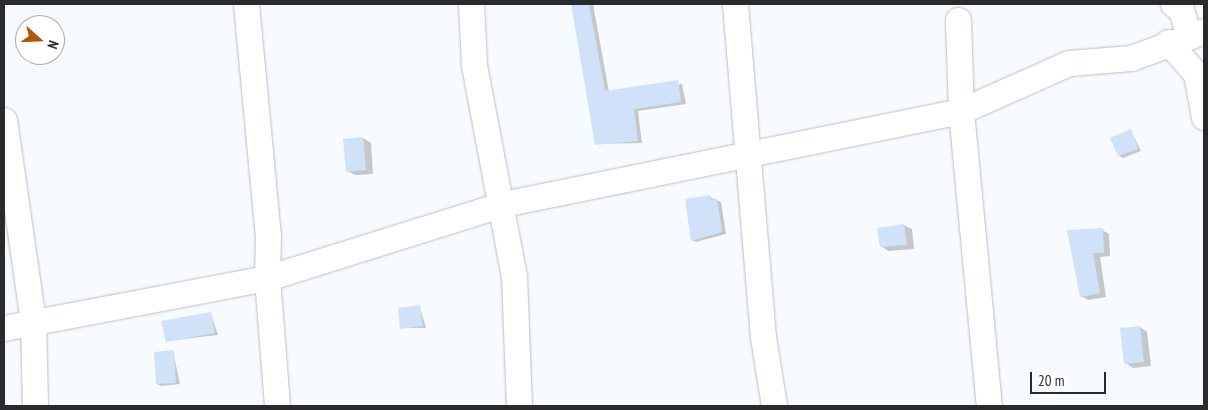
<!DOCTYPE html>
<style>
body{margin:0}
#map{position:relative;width:1208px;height:410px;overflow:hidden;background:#f7fafe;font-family:"PT Sans Narrow",sans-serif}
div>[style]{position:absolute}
.shadow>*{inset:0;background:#0003}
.building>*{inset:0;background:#d0e2f9}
.roads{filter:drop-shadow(0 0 1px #babfc5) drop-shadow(0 0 1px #babfc5)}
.minor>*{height:25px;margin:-12.5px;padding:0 12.5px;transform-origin:12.5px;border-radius:12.5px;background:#fff}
span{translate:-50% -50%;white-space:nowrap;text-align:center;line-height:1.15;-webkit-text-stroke:5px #fff;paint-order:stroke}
.frame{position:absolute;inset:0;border:5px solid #282a2c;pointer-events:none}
.north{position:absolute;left:15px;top:15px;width:50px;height:50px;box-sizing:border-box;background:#fff;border:1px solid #a9aaab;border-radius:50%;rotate:110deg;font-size:14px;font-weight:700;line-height:20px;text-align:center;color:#282a2c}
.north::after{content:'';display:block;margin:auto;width:18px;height:22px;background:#b35507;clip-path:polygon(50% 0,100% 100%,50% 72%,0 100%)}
.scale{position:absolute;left:1030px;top:372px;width:76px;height:22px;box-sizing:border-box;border:2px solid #282a2c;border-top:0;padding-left:6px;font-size:15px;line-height:18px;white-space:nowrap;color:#282a2c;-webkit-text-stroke:4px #fff;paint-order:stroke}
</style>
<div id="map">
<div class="shadow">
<i style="clip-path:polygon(572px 4px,593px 4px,609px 92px,682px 84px,686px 104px,638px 111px,642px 143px,596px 144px)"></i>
<i style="clip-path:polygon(1131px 131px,1141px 151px,1123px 158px,1119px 156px)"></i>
<i style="clip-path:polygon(363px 138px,371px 143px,373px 174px,355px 175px,347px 171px)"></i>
<i style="clip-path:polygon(710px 197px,721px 202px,726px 234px,696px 242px,692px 240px)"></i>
<i style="clip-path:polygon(904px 225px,912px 229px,914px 249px,888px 251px,881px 246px)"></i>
<i style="clip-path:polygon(1102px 230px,1109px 234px,1110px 256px,1100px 257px,1106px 297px,1088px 300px,1081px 296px,1069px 231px)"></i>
<i style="clip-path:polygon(420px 307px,426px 328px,402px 328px)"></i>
<i style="clip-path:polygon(211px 314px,218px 335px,167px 341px)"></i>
<i style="clip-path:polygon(1140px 327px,1147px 332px,1151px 366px,1133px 368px,1125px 363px)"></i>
<i style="clip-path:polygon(173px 351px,180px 384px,161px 386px,157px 384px)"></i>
</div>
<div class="building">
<i style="clip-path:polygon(571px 4px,589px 4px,605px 91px,678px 80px,681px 102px,634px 109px,638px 141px,595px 145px)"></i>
<i style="clip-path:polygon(1131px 129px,1138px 149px,1118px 156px,1110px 138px)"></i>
<i style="clip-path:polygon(363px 137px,366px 170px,346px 172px,343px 139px)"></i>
<i style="clip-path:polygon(710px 195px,711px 200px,717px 199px,722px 232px,691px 241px,685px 199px)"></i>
<i style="clip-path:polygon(904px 224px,907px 245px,880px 247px,877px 228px)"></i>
<i style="clip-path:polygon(1103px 228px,1104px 253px,1093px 253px,1100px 293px,1080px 297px,1067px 230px)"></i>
<i style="clip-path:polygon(420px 305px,423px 326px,400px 329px,398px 308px)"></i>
<i style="clip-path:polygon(211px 312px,215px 333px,166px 342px,161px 321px)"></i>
<i style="clip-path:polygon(1140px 326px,1144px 362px,1124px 364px,1120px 328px)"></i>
<i style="clip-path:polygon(174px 350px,176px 383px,156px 384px,154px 352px)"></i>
</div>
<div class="roads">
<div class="minor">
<i style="left:246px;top:4px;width:233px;rotate:84.6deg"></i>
<i style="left:268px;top:236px;width:42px;rotate:91.4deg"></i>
<i style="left:267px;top:278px;width:128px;rotate:85.5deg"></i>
<i style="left:471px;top:4px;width:61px;rotate:87.2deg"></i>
<i style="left:474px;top:65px;width:215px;rotate:79.3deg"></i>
<i style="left:514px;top:276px;width:130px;rotate:87.8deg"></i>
<i style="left:735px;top:4px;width:334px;rotate:85.2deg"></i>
<i style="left:763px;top:337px;width:70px;rotate:80.9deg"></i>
<i style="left:1173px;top:4px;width:10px;rotate:37deg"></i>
<i style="left:1181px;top:10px;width:27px;rotate:73deg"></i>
<i style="left:958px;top:20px;width:91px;rotate:88.1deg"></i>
<i style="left:961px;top:111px;width:296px;rotate:84.6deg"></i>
<i style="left:1168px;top:42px;width:43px;rotate:48.8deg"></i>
<i style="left:1196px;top:74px;width:44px;rotate:79.5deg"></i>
<i style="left:4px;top:120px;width:204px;rotate:81.8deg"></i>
<i style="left:33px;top:322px;width:84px;rotate:88.6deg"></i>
<i style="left:4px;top:328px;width:268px;rotate:-10.8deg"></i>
<i style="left:267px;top:278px;width:247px;rotate:-17.4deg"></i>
<i style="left:503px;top:204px;width:467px;rotate:-11.5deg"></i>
<i style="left:961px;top:111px;width:118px;rotate:-24deg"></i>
<i style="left:1069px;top:63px;width:62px;rotate:-4.6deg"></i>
<i style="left:1131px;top:58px;width:78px;rotate:-20.3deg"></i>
</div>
</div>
<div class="frame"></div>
<div class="north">N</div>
<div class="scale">20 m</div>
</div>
